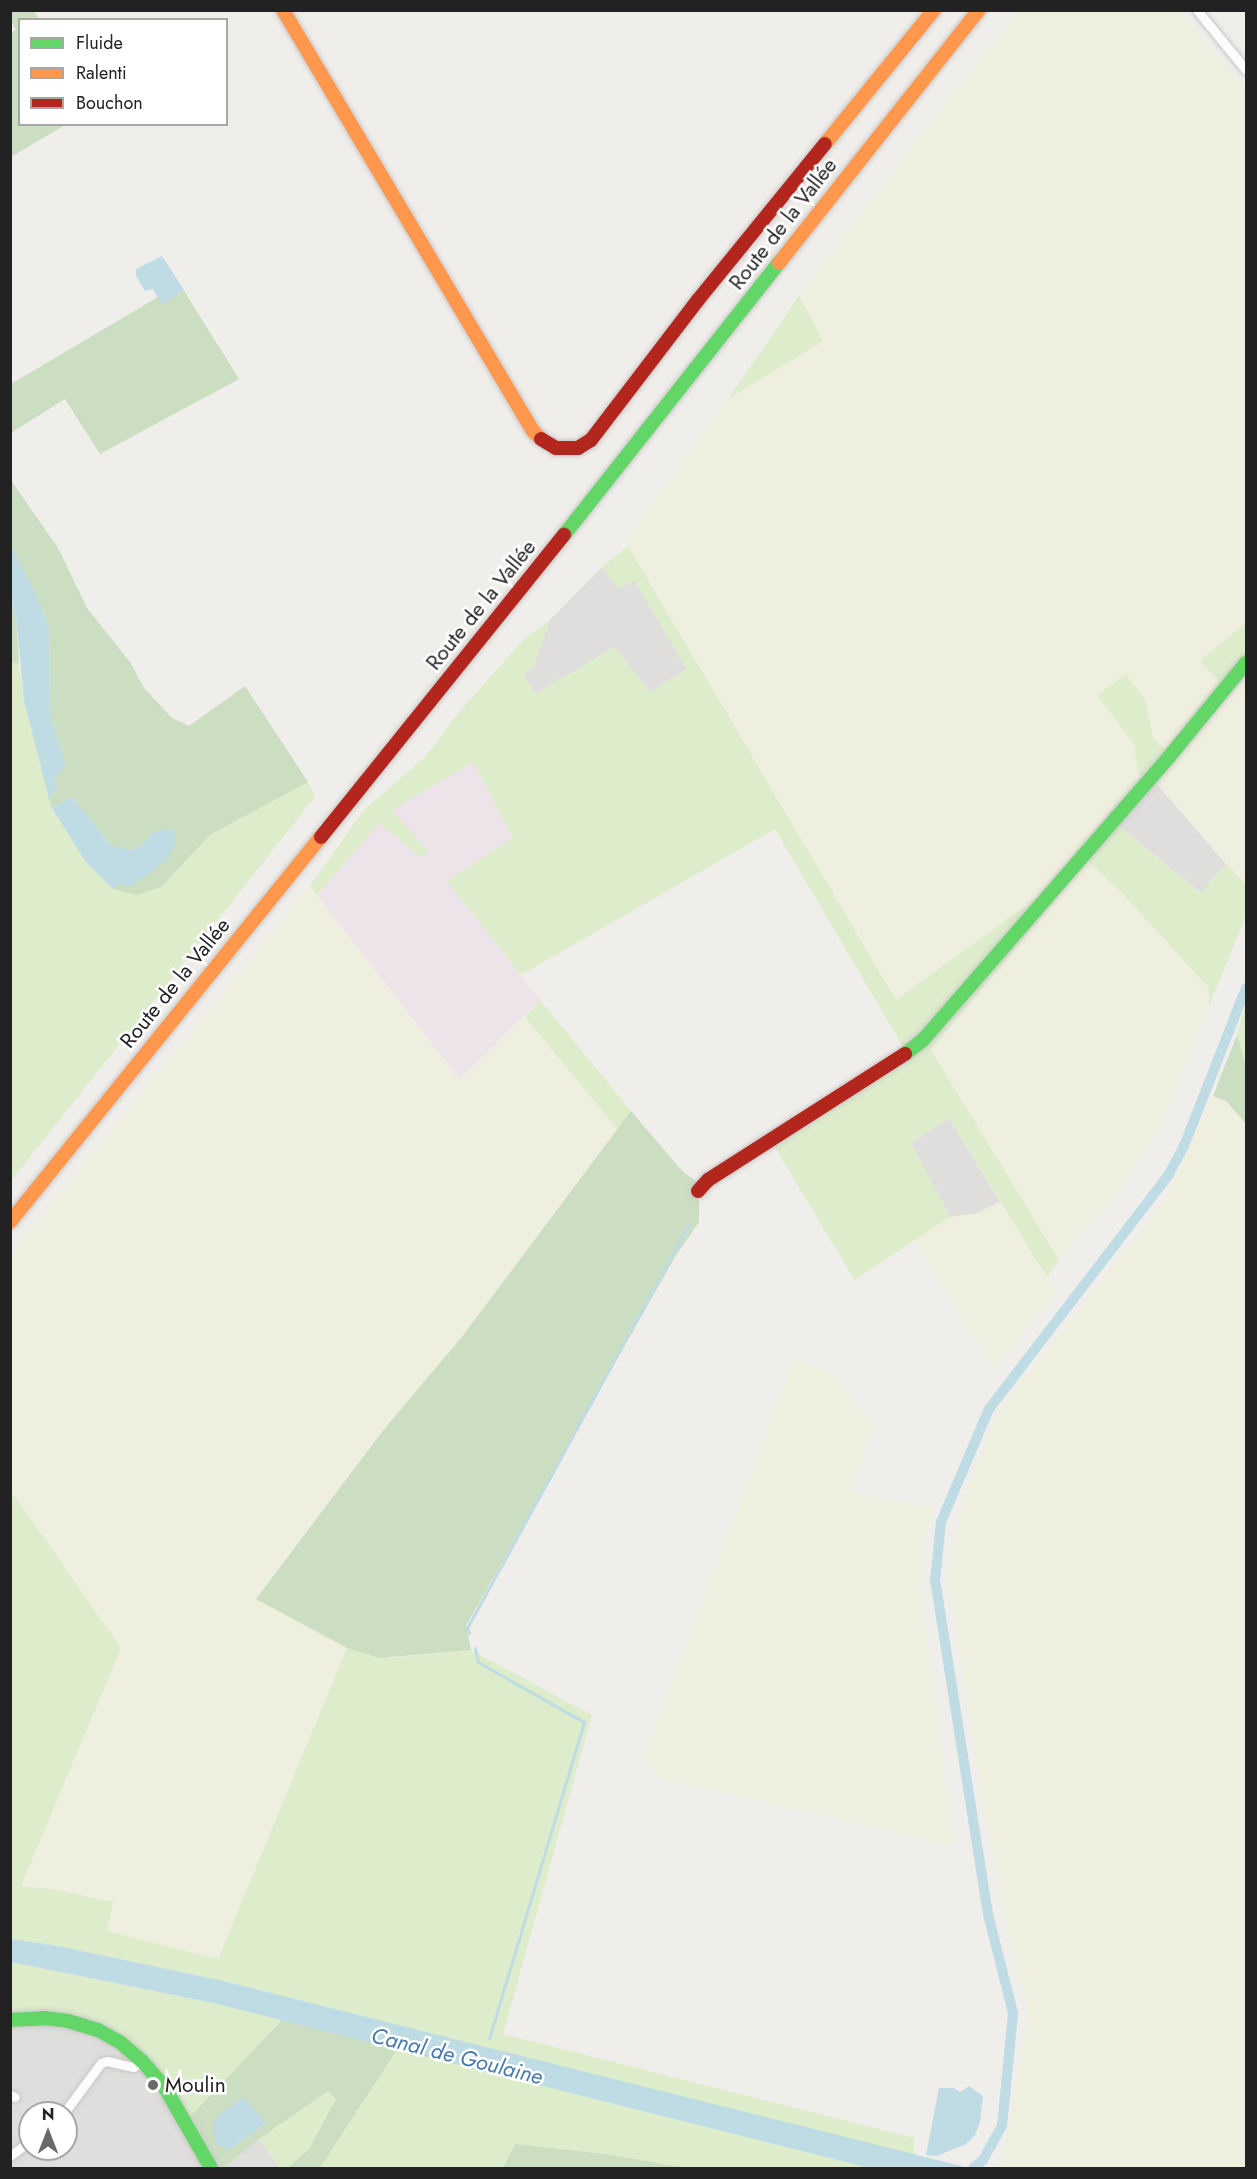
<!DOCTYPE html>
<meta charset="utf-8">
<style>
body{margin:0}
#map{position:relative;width:1257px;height:2179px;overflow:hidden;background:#f0eeeb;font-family:Jost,sans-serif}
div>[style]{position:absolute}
.residential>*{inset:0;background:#dfdedc}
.industrial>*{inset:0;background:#ede4e9}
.farmland>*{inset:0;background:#efefdf}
.grass>*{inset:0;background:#ddeccb}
.forest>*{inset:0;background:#cbdec1}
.water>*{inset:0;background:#bfdbe3}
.stream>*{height:3px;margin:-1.5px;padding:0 1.5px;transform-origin:1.5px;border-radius:1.5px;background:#bfdbe3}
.canal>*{height:10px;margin:-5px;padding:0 5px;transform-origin:5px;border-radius:5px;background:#bfdbe3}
.roads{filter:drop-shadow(0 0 2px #c9c8c7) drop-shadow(0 0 2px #c9c8c7)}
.street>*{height:9px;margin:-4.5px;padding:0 4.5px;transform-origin:4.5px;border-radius:4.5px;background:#fdfcfc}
.fast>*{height:14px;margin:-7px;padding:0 7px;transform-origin:7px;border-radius:7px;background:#63d668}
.slow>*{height:14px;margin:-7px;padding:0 7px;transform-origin:7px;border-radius:7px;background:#ff974d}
.jam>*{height:14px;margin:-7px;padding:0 7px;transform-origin:7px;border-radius:7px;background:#b3261e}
.dots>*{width:16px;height:16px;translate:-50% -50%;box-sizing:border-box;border:3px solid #fff;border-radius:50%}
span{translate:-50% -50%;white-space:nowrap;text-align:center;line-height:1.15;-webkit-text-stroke:5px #fff;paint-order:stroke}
.street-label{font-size:21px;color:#222}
.poi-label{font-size:21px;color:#222}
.left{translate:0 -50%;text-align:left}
.water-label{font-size:22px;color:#4a7aab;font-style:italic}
.frame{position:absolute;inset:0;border:12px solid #222;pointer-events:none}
.legend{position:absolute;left:18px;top:18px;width:210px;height:108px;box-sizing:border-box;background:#fff;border:2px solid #a7a7a7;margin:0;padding:8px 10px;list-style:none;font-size:18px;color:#222}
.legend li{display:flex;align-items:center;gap:12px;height:30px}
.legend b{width:30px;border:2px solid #a7a7a7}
.north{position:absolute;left:18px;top:2101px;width:60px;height:60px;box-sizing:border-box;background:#fff;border:2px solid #a7a7a7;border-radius:50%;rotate:0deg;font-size:16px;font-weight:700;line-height:24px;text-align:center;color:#222}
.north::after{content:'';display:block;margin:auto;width:21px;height:27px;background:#6a6968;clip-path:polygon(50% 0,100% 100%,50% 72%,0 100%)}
</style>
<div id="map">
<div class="residential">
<i style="clip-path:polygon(602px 567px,617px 588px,634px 580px,687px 669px,650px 693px,615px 647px,535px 694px,523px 675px,533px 668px,550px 620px)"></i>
<i style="clip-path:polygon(1155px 782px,1226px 864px,1201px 893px,1119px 826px)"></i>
<i style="clip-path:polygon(949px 1118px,1000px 1202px,975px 1214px,950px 1217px,911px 1143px)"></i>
<i style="clip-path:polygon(evenodd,50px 2011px,81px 2016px,103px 2024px,156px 2065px,181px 2100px,183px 2111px,219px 2168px,11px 2168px,11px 2013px,50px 2011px,30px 2113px,66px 2113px,66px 2149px,30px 2149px,30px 2113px)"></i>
<i style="clip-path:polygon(259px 2139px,280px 2168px,224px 2168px)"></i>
</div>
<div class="industrial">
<i style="clip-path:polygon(473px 762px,513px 838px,447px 881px,540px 1000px,460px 1080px,317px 895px,379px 823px,422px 858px,426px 851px,392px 810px)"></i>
</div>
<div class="farmland">
<i style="clip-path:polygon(1020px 11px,1180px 11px,1246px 89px,1246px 623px,1201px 661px,1219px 681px,1165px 749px,1153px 738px,1145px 700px,1098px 695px,1134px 744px,1139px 776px,1035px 899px,896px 1000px,628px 546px,636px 526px,728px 399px,823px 341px,799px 296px,921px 134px)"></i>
<i style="clip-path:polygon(1246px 671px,1246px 885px,1155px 782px)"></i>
<i style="clip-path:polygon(1088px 861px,1121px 892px,1209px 988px,1209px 1006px,1161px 1124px,1119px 1192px,1059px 1260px,931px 1051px)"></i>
<i style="clip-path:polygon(310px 886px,459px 1080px,525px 1017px,618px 1130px,461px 1338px,385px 1428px,256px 1598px,347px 1648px,218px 1959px,107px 1931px,113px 1902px,57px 1890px,21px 1886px,121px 1648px,11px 1489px,10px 1256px)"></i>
<i style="clip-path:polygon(1213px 1096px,1226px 1101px,1246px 1124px,1246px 2168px,1001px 2168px,1026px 2032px,1028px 2007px,1013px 1957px,978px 1775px,948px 1574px,965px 1496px,999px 1411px,1167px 1197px)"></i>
<i style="clip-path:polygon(1000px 1202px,1057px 1292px,994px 1367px,914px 1241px,950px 1217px,975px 1214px)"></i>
<i style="clip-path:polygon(794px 1359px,831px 1371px,873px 1425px,850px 1492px,933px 1507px,923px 1545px,919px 1582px,954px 1845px,659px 1778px,644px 1756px)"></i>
</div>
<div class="grass">
<i style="clip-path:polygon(799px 296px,823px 341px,728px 399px)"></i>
<i style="clip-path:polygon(628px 546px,896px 1000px,1035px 899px,1139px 777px,1134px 744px,1097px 695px,1126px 674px,1145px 700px,1153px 738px,1165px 749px,1218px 681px,1200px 661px,1246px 623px,1246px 671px,1119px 826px,1200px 893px,1226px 864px,1246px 885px,1246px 916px,1209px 1006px,1209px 988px,1121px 892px,1088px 861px,931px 1050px,1059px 1260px,1047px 1277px,949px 1118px,911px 1143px,950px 1217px,855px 1280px,853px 1277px,767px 1134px,905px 1050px,775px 829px,521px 975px,447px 881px,513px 838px,473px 762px,392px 810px,427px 851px,422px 858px,379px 823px,317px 895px,310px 886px,363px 811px,425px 757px,459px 712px,525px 638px,550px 620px,533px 668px,523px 675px,535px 694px,615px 647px,650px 692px,687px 669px,634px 580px,617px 589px,602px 567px)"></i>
<i style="clip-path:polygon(11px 663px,19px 663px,24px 700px,52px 808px,85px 861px,113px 889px,161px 887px,210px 835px,308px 782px,315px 797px,11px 1181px)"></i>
<i style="clip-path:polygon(540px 1000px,631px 1111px,618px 1130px,525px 1017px)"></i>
<i style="clip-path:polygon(1245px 1006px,1246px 1007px,1246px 1065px,1237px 1035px)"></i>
<i style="clip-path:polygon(10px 1489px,121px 1648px,21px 1886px,57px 1890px,113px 1902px,107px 1931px,218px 1959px,347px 1648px,391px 1658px,471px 1650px,592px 1715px,503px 2034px,914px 2138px,914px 2155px,219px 1980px,58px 1946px,11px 1939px)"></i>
<i style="clip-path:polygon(10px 1962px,213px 2003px,282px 2020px,188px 2119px,181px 2100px,156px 2065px,103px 2024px,81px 2016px,50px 2011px,11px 2013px)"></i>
<i style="clip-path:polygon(398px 2048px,586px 2097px,869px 2168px,688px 2168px,604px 2154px,515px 2144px,503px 2168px,320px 2168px)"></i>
<i style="clip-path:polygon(328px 2091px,336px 2099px,309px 2149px,288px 2168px,280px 2168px,259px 2139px)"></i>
</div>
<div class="forest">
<i style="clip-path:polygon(10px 11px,34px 11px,39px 19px,20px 20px,20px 124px,65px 125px,11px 157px,10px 33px,16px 30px,11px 21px)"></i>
<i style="clip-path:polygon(184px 291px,239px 379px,100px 454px,65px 399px,11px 433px,11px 384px,158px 297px,162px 304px)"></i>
<i style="clip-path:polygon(10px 479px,58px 548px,87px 608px,130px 662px,144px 688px,172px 718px,189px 726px,245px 686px,308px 782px,210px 835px,161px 887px,137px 895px,113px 889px,153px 832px,140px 847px,130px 850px,112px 846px,72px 797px,52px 808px,49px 799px,57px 788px,55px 777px,66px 767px,50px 714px,49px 628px,40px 603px,11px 548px)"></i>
<i style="clip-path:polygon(10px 602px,16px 617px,19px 663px,11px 663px)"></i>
<i style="clip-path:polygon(1237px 1035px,1246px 1065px,1246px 1124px,1226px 1101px,1213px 1096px)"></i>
<i style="clip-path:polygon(631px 1111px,683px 1172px,699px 1183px,699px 1222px,675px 1257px,466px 1626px,471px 1650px,380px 1658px,347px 1648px,256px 1599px,385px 1428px,461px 1338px)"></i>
<i style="clip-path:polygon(evenodd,282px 2020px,398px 2048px,320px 2168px,288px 2168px,309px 2149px,336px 2099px,328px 2091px,259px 2139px,224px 2168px,219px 2168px,188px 2119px,282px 2020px,243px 2097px,265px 2124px,229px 2150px,243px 2097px)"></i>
<i style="clip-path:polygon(515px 2144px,604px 2154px,688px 2168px,503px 2168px)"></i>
</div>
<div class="water">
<i style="clip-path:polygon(162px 256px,184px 290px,162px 305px,153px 289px,145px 291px,136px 276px,136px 269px)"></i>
<i style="clip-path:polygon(12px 547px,40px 603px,49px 628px,50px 714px,66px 767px,55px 777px,57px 788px,49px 799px,24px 700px,16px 617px,11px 602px)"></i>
<i style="clip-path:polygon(72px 797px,112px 846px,131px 850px,140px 847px,153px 832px,163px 830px,174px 830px,175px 844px,166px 860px,150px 873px,130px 886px,116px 884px,113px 889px,85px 861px,52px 808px)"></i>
<i style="clip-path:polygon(11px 1939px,58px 1946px,219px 1980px,969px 2168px,869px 2168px,213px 2003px,11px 1962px)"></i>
<i style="clip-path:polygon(969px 2086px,983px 2096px,980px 2122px,975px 2135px,966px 2144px,937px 2156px,926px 2155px,939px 2088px,954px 2088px,960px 2092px)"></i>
<i style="clip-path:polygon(244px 2097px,266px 2123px,229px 2150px,216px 2144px,213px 2125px,220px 2114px)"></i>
</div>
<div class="stream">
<i style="left:469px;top:1633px;width:5px;rotate:-112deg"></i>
<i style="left:467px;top:1628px;width:461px;rotate:-61.2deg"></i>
<i style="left:475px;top:1648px;width:14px;rotate:78deg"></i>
<i style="left:478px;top:1662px;width:122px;rotate:29.5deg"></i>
<i style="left:584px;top:1722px;width:330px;rotate:106.7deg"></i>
</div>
<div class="canal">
<i style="left:973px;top:2168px;width:13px;rotate:-39deg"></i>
<i style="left:983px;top:2160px;width:39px;rotate:-61deg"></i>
<i style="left:1002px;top:2126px;width:114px;rotate:-84.4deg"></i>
<i style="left:1013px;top:2013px;width:102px;rotate:-104.2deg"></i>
<i style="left:988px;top:1914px;width:337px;rotate:-99deg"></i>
<i style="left:935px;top:1581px;width:59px;rotate:-84.2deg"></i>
<i style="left:941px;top:1522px;width:123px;rotate:-67deg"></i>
<i style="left:989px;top:1409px;width:296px;rotate:-52.5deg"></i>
<i style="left:1169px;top:1174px;width:32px;rotate:-62deg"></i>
<i style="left:1184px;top:1146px;width:170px;rotate:-68.6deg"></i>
</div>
<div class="roads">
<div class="street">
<i style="left:1197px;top:10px;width:77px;rotate:50.8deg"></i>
<i style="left:10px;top:2095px;width:5px;rotate:22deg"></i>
<i style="left:64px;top:2113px;width:62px;rotate:-53.5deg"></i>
<i style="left:101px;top:2063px;width:6px;rotate:-18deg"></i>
<i style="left:107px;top:2061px;width:27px;rotate:13deg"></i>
<i style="left:133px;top:2067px;width:11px;rotate:-34deg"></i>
<i style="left:10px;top:2156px;width:25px;rotate:-37deg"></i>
</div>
<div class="fast">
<i style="left:564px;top:535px;width:347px;rotate:-51.7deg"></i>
<i style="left:905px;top:1054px;width:23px;rotate:-38deg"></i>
<i style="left:923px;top:1040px;width:375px;rotate:-49deg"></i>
<i style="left:1169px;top:757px;width:122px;rotate:-50.7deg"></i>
<i style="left:10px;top:2020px;width:34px;rotate:-3deg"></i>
<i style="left:44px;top:2018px;width:24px;rotate:7deg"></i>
<i style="left:68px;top:2021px;width:31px;rotate:17deg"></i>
<i style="left:98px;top:2030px;width:26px;rotate:29deg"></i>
<i style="left:121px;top:2043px;width:28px;rotate:41deg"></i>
<i style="left:142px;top:2061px;width:33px;rotate:49deg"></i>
<i style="left:164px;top:2086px;width:95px;rotate:60.2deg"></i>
</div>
<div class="slow">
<i style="left:283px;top:10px;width:490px;rotate:59.3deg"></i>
<i style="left:533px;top:431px;width:11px;rotate:45deg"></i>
<i style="left:825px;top:144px;width:173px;rotate:-50.9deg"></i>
<i style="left:779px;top:263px;width:323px;rotate:-51.7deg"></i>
<i style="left:10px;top:1222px;width:495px;rotate:-51.1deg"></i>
</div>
<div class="jam">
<i style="left:541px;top:439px;width:17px;rotate:31deg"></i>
<i style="left:556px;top:448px;width:22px"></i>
<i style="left:578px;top:448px;width:15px;rotate:-32deg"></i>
<i style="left:591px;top:440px;width:176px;rotate:-52.6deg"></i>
<i style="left:698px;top:300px;width:201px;rotate:-50.9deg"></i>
<i style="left:321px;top:837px;width:388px;rotate:-51.2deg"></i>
<i style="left:698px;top:1191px;width:15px;rotate:-48deg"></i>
<i style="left:708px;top:1180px;width:234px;rotate:-32.6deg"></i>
</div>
</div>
<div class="dots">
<i style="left:153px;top:2085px;background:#6a6968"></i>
</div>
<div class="street-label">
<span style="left:783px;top:224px;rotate:-52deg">Route de la Vallée</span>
<span style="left:481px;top:605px;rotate:-51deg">Route de la Vallée</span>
<span style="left:175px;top:983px;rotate:-51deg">Route de la Vallée</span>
</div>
<div class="poi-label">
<span class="left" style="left:165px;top:2085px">Moulin</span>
</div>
<div class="water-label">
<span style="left:457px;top:2056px;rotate:14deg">Canal de Goulaine</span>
</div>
<div class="frame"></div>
<ul class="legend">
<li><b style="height:8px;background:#63d668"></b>Fluide</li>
<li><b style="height:8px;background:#ff974d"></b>Ralenti</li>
<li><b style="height:8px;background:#b3261e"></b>Bouchon</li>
</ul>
<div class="north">N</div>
</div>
